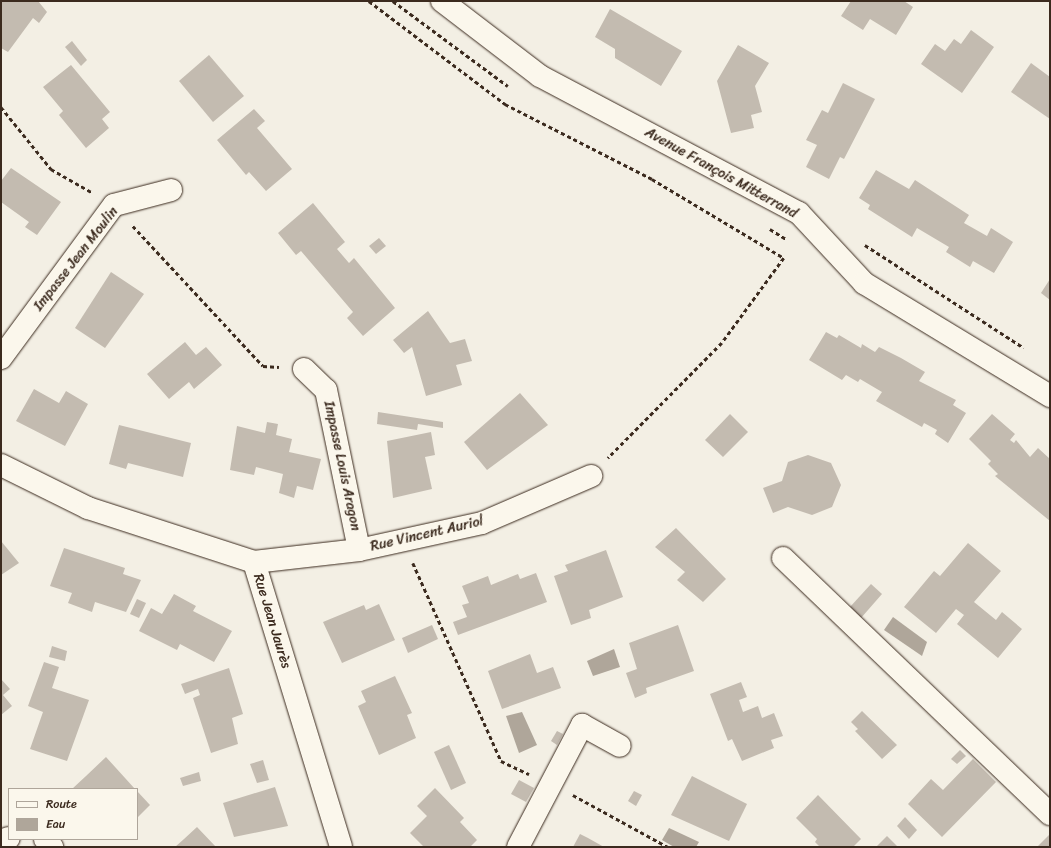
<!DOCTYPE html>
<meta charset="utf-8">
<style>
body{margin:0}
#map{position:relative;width:1051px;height:848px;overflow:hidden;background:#f3efe4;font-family:Sriracha,sans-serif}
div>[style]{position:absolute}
.water>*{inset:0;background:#afa69a}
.building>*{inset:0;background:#c3bbb0}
.path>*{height:2.5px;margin-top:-1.25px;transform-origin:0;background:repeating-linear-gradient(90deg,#3b2a1e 0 4px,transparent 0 7px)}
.roads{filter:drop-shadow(0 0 1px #3b2a1e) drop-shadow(0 0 1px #3b2a1e)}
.minor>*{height:22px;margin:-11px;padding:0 11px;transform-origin:11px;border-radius:11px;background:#fbf7ec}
span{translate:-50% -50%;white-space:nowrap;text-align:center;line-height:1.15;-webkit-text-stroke:3px #fbf7ec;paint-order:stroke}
.street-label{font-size:14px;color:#3b2a1e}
.frame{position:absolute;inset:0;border:2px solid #3b2a1e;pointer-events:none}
.legend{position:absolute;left:8px;top:788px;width:130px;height:52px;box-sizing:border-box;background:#fbf7ec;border:1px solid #aea59a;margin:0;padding:5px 7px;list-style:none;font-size:12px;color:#3b2a1e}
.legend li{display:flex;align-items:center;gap:8px;height:20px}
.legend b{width:20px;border:1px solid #aea59a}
</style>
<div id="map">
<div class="water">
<i style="clip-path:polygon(893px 617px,927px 642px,922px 656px,884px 630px)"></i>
<i style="clip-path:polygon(614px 649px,620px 667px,593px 676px,587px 661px)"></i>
<i style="clip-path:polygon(522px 712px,537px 745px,519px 753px,506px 716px)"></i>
<i style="clip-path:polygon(669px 828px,699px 842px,696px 847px,674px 847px,662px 840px)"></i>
</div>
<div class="building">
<i style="clip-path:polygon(1px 1px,38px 1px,47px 12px,39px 23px,33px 18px,8px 52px,1px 48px)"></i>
<i style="clip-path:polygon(851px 1px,904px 1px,913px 7px,896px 35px,870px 19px,863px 30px,841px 16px)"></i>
<i style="clip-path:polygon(610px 9px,682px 51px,661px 86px,615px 58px,615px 49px,595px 37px)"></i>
<i style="clip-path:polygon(971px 30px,994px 47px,962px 93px,921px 64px,935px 44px,945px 51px,954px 39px,961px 44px)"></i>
<i style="clip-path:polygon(72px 41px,87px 60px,81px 66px,65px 47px)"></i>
<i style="clip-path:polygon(738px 45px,769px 63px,755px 86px,762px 112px,751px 115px,754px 128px,731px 133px,717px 81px)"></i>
<i style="clip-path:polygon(209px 55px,244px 96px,213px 122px,179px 81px)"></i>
<i style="clip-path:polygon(1031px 63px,1050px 77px,1050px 119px,1011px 92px)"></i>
<i style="clip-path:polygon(71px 65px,110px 112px,102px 119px,109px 128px,86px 148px,59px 115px,63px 111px,43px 87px)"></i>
<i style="clip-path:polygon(843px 83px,875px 99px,844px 159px,840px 157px,829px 179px,806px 167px,817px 145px,806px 140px,822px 110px,828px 113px)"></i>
<i style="clip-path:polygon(254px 109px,265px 121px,257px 128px,292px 169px,266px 191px,249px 172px,246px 175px,217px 140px)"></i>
<i style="clip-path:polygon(11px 168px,61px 202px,37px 235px,25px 227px,29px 222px,1px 202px,1px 181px)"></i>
<i style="clip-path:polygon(876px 170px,909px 189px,915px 180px,969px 215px,964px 223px,987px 236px,991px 228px,1013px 242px,994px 273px,973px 261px,970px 267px,946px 252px,949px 247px,917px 228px,912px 237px,868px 209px,870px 205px,859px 198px)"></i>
<i style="clip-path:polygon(313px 203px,345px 242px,337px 249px,349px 263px,354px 258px,395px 308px,363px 336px,347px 318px,353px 312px,301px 251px,296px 255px,278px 233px)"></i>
<i style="clip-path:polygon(379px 238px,386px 246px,376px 254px,369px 246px)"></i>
<i style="clip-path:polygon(111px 272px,144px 294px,105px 348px,75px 328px)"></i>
<i style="clip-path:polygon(1050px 279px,1050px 300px,1041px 293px)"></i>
<i style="clip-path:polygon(428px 311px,450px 343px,465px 339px,472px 361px,456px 365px,462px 385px,426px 396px,412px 347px,404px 353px,393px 340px)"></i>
<i style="clip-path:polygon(826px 332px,837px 338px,839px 335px,861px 348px,862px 344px,875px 352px,879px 347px,901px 358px,925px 372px,919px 381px,956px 400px,953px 405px,966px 413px,948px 443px,935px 434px,937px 430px,924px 423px,922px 427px,876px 401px,882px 392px,860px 379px,858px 382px,846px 375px,842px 380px,809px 360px)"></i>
<i style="clip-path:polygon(185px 342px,196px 355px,206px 347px,222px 365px,194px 389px,189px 382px,169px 399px,147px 374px)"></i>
<i style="clip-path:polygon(34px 389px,59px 403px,66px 391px,88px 404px,65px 446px,16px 421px)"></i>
<i style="clip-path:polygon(520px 393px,548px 425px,487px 470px,464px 442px)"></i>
<i style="clip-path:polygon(378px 412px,443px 422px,443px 428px,418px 424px,417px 430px,377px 424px)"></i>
<i style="clip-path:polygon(730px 414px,748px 432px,723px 457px,705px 440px)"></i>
<i style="clip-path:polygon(992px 414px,1015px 434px,1010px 440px,1014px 443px,1016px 440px,1030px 457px,1038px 448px,1050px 459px,1050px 521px,995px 476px,998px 474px,988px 464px,991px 461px,969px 439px)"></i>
<i style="clip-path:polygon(267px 422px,278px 424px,276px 435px,292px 439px,289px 452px,321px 459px,313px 490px,297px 486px,294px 498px,279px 493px,283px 474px,256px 467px,254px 475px,230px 470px,237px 426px,265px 433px)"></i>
<i style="clip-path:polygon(119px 425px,191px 443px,183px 477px,128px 463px,126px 469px,109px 464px)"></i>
<i style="clip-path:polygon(431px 432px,435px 455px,425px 457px,432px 489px,393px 498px,387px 441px)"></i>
<i style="clip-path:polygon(808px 455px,831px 463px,841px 485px,832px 507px,812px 515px,788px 507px,773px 513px,763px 488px,782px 481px,788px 462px)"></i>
<i style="clip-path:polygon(676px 528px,726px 579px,703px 602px,677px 580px,685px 572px,655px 547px)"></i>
<i style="clip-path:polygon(1px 541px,19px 563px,1px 575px)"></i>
<i style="clip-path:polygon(968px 543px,1001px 571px,974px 602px,996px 620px,1002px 612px,1022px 629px,998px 658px,957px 624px,964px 615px,956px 609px,936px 633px,904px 607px,934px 571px,940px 576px)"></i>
<i style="clip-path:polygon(64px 548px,125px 568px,123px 574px,141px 580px,126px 612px,95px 602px,92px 612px,68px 603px,72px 593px,50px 586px)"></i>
<i style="clip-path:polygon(606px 550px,623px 597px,589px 610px,591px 618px,571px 625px,554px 576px,568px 571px,565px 565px)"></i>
<i style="clip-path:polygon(536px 573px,547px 602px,458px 635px,453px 622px,467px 617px,462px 605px,469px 603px,462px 586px,488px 576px,491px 585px,518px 574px,520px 579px)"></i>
<i style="clip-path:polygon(871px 584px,882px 594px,861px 618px,850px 607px)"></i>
<i style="clip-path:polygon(174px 594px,196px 606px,193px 611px,232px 631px,214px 662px,180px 644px,177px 650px,139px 631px,151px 608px,162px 614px)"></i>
<i style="clip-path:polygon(137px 599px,146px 603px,139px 618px,130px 614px)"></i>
<i style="clip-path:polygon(379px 604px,395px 640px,342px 663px,323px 622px,364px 605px,366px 610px)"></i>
<i style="clip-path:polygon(432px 625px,438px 639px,408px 653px,402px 638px)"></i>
<i style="clip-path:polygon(678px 625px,694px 671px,646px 688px,647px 693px,635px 698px,626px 673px,637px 669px,629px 643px)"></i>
<i style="clip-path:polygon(52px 646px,67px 651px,65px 661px,49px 657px)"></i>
<i style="clip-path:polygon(530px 654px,537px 673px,553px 667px,561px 688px,502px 709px,488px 671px)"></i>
<i style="clip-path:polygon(44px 662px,59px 667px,52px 688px,89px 700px,67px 761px,30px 749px,43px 712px,28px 706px)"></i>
<i style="clip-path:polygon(229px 668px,243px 714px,232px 718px,238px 744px,211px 753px,193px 698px,200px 695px,198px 689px,185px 694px,181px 684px)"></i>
<i style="clip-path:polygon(395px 676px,412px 713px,407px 715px,416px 738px,379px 755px,358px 706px,366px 702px,361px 691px)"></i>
<i style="clip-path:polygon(1px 679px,10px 689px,3px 695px,12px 706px,1px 715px)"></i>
<i style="clip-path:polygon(741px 682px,747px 697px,739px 700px,743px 712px,758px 706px,762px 718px,774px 713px,783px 736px,771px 740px,774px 748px,742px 761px,732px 739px,728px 741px,710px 694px)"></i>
<i style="clip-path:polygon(862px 711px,897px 745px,882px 759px,855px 731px,858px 729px,851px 722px)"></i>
<i style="clip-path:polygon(557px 731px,563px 734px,557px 745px,551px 741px)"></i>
<i style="clip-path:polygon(449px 745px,466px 783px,451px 790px,434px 752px)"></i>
<i style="clip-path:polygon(960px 750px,966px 756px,957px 764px,951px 759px)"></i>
<i style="clip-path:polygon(106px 757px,135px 789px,72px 789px,86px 776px)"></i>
<i style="clip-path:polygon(973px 759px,996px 782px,942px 837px,908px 804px,931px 779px,943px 790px)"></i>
<i style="clip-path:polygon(263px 760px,269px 780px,257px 783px,250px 764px)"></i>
<i style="clip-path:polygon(199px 772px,201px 781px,183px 786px,180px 778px)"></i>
<i style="clip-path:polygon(692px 776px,747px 804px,729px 841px,671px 815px)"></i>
<i style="clip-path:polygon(519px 780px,534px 788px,526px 802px,511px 794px)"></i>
<i style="clip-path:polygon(275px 787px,288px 826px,234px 837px,223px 803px)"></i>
<i style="clip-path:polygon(435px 788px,464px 818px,460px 822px,477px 840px,470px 847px,424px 847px,410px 833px,427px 816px,417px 806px)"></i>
<i style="clip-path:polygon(137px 791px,150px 805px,137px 818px)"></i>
<i style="clip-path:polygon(634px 791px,642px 795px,636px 806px,628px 801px)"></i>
<i style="clip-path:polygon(818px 795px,861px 839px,853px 847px,820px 847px,815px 842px,817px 839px,796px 818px)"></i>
<i style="clip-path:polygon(905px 817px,917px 830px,909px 839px,897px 826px)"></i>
<i style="clip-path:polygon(197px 827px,216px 847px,175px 847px,184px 839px)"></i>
<i style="clip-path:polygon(580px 834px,588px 838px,604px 847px,573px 847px)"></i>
<i style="clip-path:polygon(1049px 835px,1050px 847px,1037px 847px)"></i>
<i style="clip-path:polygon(887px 836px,898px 847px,876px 847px)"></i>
</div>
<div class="path">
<i style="left:369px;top:1px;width:171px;rotate:37.1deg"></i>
<i style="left:505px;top:104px;width:165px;rotate:27deg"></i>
<i style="left:652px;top:179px;width:154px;rotate:30.9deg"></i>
<i style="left:784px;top:258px;width:105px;rotate:126.1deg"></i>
<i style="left:722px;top:343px;width:162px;rotate:134.7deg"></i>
<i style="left:393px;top:1px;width:143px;rotate:36.5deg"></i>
<i style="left:1px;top:107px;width:80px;rotate:51.1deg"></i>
<i style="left:51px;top:169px;width:48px;rotate:29.7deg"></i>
<i style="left:133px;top:226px;width:191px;rotate:47.1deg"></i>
<i style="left:263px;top:366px;width:16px;rotate:4deg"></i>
<i style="left:770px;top:229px;width:19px;rotate:32deg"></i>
<i style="left:865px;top:245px;width:189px;rotate:32.9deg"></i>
<i style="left:413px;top:563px;width:217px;rotate:66deg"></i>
<i style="left:501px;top:761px;width:31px;rotate:25deg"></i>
<i style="left:573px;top:795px;width:108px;rotate:28.7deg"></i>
</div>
<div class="roads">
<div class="minor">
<i style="left:442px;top:1px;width:123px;rotate:37.4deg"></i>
<i style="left:540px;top:76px;width:293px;rotate:27.9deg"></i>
<i style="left:799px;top:213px;width:96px;rotate:47.1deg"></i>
<i style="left:864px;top:283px;width:218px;rotate:31.3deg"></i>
<i style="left:1px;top:358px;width:190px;rotate:-53.6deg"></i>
<i style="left:114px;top:205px;width:59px;rotate:-14.7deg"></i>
<i style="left:304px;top:369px;width:30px;rotate:44deg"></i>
<i style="left:326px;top:390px;width:163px;rotate:78.3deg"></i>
<i style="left:1px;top:465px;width:97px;rotate:26.3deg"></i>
<i style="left:88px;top:508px;width:175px;rotate:18deg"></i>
<i style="left:254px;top:562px;width:298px;rotate:73deg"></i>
<i style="left:783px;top:558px;width:370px;rotate:43.8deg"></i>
<i style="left:254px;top:562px;width:106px;rotate:-6.5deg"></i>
<i style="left:359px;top:550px;width:126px;rotate:-12.4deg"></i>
<i style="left:482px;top:523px;width:119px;rotate:-23.3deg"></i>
<i style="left:6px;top:839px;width:3px;rotate:-18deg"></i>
<i style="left:45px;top:839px;width:11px;rotate:49deg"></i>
<i style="left:518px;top:847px;width:138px;rotate:-62.3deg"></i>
<i style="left:582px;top:725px;width:43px;rotate:28.9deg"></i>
</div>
</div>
<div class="street-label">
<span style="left:721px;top:173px;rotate:29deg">Avenue François Mitterrand</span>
<span style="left:76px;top:259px;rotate:-52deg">Impasse Jean Moulin</span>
<span style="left:342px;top:466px;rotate:78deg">Impasse Louis Aragon</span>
<span style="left:427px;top:534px;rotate:-13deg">Rue Vincent Auriol</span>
<span style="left:272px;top:621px;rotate:73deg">Rue Jean Jaurès</span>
</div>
<div class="frame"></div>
<ul class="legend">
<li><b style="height:5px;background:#fbf7ec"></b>Route</li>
<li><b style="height:11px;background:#afa69a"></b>Eau</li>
</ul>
</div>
